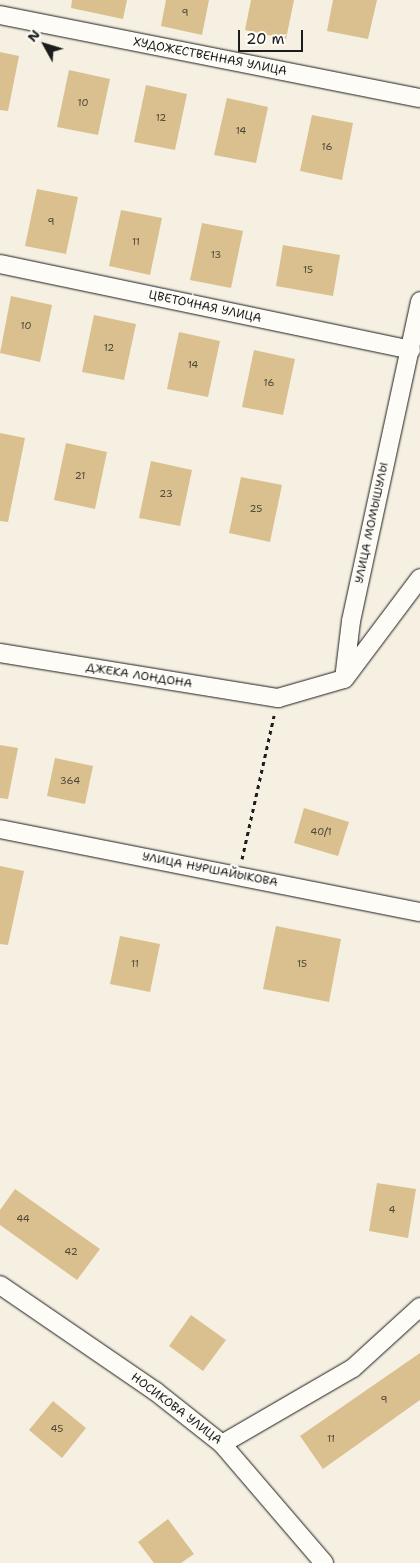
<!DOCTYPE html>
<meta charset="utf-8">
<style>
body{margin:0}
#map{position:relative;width:420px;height:1563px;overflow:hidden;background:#f6f0e2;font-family:"Shantell Sans",sans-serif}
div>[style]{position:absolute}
.building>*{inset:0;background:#dac08f}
.path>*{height:3px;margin-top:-1.5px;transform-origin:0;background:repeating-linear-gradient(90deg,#1c1c1c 0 4px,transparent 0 8px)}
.roads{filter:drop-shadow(0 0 1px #1c1c1c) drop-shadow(0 0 1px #1c1c1c)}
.minor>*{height:18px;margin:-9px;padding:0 9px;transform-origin:9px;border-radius:9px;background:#fdfcf7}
span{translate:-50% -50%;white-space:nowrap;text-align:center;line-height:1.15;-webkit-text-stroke:5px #fdfcf7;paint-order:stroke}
.number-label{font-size:10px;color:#4c4539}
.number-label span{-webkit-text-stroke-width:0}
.street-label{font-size:12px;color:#1c1c1c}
.north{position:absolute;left:20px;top:20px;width:50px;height:50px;-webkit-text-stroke:4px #fdfcf7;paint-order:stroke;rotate:309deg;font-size:14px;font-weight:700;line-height:20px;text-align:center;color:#1c1c1c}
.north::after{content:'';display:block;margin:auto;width:18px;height:22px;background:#1c1c1c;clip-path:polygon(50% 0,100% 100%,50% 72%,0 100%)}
.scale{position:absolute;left:238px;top:30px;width:65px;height:22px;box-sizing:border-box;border:2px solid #1c1c1c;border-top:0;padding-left:6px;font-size:15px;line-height:18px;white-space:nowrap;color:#1c1c1c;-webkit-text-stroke:4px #fdfcf7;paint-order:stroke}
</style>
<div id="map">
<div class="building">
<i style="clip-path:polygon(72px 0,127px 0,123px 19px,71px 8px)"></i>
<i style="clip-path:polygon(166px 0,209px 0,202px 35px,161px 26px)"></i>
<i style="clip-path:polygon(251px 0,294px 0,286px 39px,245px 30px)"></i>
<i style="clip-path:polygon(333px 0,377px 0,368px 39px,327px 31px)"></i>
<i style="clip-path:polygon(0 52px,19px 56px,8px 111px,0 110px)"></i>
<i style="clip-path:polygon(69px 70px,110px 79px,98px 135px,57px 127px)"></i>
<i style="clip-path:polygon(146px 85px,187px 94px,175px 150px,134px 142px)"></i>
<i style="clip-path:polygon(227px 98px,268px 107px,256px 163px,214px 155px)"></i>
<i style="clip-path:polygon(312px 115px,353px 123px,342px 180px,300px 171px)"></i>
<i style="clip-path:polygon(37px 189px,78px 197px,66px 254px,25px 246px)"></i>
<i style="clip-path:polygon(121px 210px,162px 218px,150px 275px,109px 266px)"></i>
<i style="clip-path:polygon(202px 223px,243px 231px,231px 288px,190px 280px)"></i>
<i style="clip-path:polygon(283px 245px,340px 255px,333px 296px,276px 286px)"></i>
<i style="clip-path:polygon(11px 296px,52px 305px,40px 362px,0 353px)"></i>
<i style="clip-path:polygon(94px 315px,136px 324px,124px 380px,82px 372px)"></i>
<i style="clip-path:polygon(179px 332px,220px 341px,208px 397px,167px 389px)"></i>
<i style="clip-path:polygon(254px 350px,295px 359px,283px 415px,242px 407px)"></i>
<i style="clip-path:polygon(0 433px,25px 438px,8px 522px,0 521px)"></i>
<i style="clip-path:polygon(66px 443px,107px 452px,95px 509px,54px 500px)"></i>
<i style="clip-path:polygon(151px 461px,192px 470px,180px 526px,139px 518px)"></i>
<i style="clip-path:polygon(241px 477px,282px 485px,270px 542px,229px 533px)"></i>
<i style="clip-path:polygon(0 745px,18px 748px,8px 799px,0 798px)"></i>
<i style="clip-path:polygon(55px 758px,93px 766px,85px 804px,47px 796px)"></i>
<i style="clip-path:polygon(304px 808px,349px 822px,338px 856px,294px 843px)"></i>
<i style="clip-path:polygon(0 866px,24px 871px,8px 945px,0 944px)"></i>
<i style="clip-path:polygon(276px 926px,341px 939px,329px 1002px,263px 989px)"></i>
<i style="clip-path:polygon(120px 936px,160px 944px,150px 992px,110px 984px)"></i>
<i style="clip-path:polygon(377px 1183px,416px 1189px,408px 1238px,369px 1231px)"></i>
<i style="clip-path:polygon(15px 1189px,100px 1249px,77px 1280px,0 1225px,0 1210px)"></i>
<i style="clip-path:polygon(191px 1315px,226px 1340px,203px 1371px,169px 1346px)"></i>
<i style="clip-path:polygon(420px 1353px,420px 1400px,323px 1469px,300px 1436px)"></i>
<i style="clip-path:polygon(53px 1401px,86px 1428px,62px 1458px,29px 1430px)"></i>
<i style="clip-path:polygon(168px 1519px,194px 1554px,181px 1563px,154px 1563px,138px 1542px)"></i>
</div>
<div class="path">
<i style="left:242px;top:859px;width:147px;rotate:-77.4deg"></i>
</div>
<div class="roads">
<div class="minor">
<i style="left:0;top:15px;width:428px;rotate:11.2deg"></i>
<i style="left:0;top:264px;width:420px;rotate:11.8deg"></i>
<i style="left:0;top:653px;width:282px;rotate:9.2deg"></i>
<i style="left:278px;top:698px;width:69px;rotate:-16.1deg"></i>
<i style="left:344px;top:679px;width:58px;rotate:-83.1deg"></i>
<i style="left:351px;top:621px;width:327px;rotate:-77.8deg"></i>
<i style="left:345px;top:678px;width:125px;rotate:-53.1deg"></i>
<i style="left:0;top:829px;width:428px;rotate:11.2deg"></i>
<i style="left:0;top:1285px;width:188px;rotate:34.4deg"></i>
<i style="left:155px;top:1391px;width:85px;rotate:38.3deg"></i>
<i style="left:222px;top:1444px;width:157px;rotate:49.4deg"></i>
<i style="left:222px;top:1444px;width:151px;rotate:-30.1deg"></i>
<i style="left:353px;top:1368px;width:91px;rotate:-42.3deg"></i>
</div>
</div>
<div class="number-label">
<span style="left:185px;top:13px">9</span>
<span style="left:83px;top:103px">10</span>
<span style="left:161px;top:118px">12</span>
<span style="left:241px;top:131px">14</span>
<span style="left:327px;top:147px">16</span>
<span style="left:51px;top:222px">9</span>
<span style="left:136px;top:242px">11</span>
<span style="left:216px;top:255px">13</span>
<span style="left:308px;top:270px">15</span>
<span style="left:26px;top:326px">10</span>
<span style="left:109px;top:348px">12</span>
<span style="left:193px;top:365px">14</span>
<span style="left:269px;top:383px">16</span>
<span style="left:80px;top:476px">21</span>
<span style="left:166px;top:494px">23</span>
<span style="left:256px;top:509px">25</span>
<span style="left:70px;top:781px">364</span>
<span style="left:321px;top:832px">40/1</span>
<span style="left:135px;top:964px">11</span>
<span style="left:302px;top:964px">15</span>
<span style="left:392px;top:1210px">4</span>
<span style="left:23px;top:1219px">44</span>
<span style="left:71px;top:1252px">42</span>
<span style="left:384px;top:1400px">9</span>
<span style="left:57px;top:1429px">45</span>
<span style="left:331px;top:1439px">11</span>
</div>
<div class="street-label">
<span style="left:210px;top:57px;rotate:11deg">ХУДОЖЕСТВЕННАЯ УЛИЦА</span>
<span style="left:205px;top:307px;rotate:12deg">ЦВЕТОЧНАЯ УЛИЦА</span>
<span style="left:372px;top:523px;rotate:-78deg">УЛИЦА МОМЫШУЛЫ</span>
<span style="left:139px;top:676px;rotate:9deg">ДЖЕКА ЛОНДОНА</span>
<span style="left:210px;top:870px;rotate:11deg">УЛИЦА НУРШАЙЫКОВА</span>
<span style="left:176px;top:1409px;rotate:37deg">НОСИКОВА УЛИЦА</span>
</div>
<div class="north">N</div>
<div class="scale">20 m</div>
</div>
